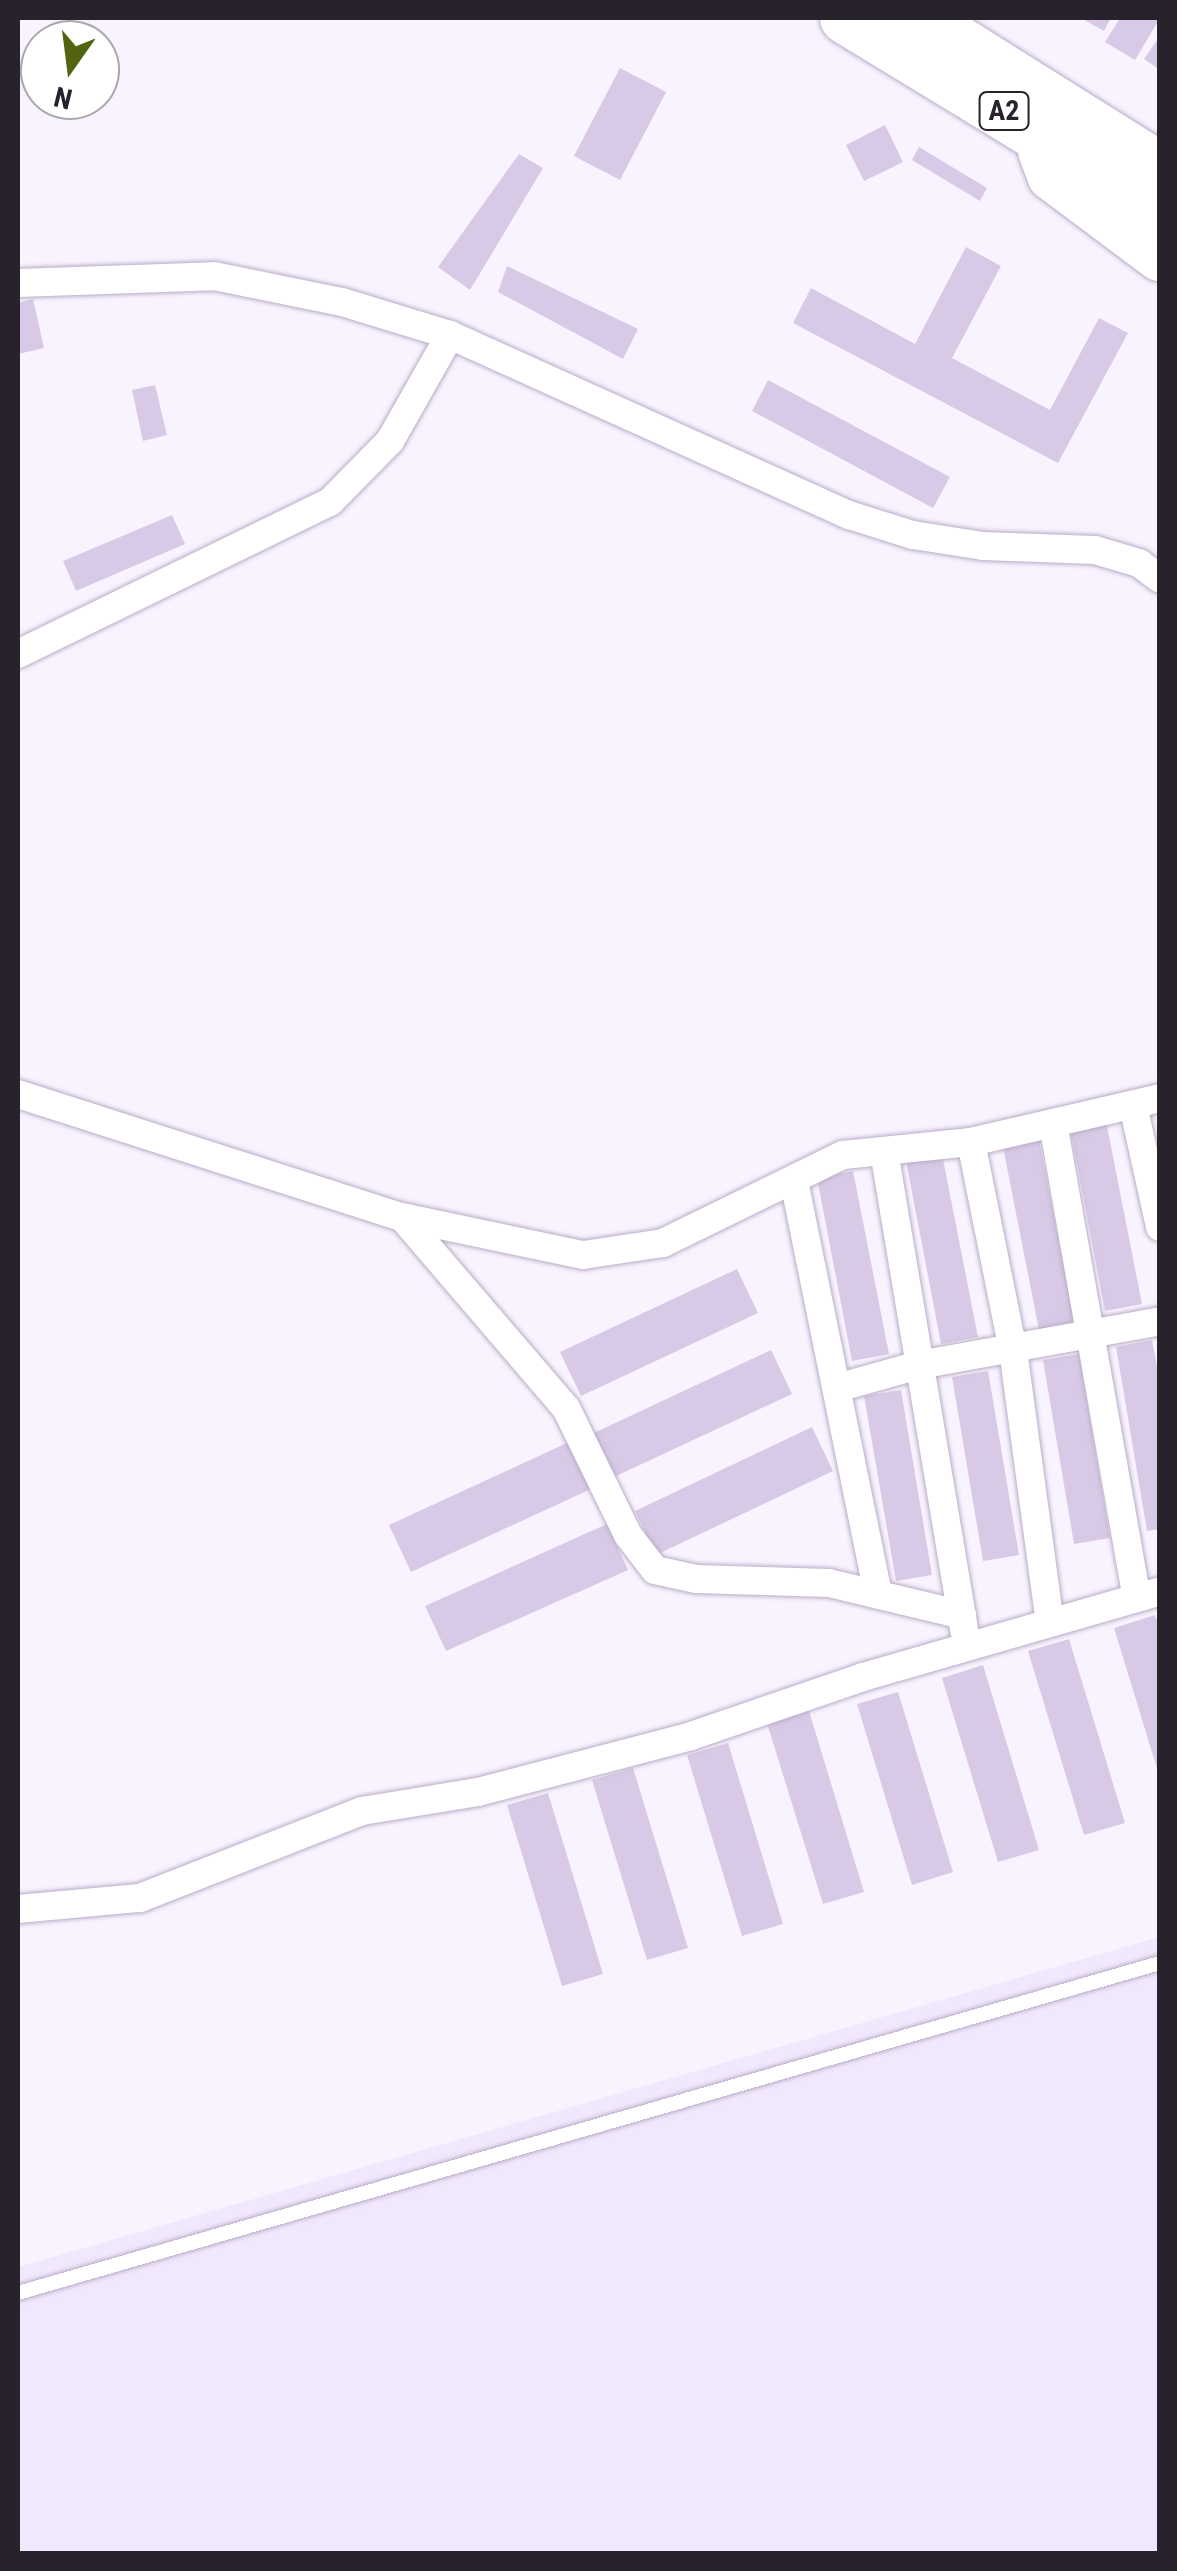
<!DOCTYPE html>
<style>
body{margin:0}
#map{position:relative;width:1177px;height:2571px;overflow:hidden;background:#f9f3ff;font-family:"Roboto Condensed",sans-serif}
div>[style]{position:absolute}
.built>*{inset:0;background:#f2e8fd}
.building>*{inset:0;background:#d8cae6}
.roads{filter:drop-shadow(0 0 2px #b9acc7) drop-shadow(0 0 2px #b9acc7)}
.lane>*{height:14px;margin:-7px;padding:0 7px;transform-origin:7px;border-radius:7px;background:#fff}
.street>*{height:28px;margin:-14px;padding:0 14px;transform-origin:14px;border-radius:14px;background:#fff}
.highway>*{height:52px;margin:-26px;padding:0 26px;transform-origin:26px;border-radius:26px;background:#fff}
span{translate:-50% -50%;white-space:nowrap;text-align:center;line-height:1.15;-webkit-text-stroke:8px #fff;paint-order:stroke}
.shield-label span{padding:2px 8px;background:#fff;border:2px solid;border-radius:8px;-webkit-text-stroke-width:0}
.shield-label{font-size:28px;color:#27222c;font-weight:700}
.frame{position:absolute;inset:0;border:20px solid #27222c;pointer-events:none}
.north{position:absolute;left:20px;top:20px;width:100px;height:100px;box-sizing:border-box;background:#fff;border:2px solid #a9a7ab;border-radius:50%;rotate:194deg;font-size:28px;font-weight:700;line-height:40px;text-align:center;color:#27222c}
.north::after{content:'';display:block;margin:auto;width:35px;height:45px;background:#516511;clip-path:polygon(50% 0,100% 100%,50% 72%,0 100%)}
</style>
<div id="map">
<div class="built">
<i style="clip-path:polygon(1159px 1937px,1159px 2553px,18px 2554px,18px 2267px)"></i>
</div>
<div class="building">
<i style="clip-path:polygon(1081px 18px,1111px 18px,1104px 31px)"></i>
<i style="clip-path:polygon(1120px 18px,1160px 18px,1135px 60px,1105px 42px)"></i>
<i style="clip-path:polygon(1160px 36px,1160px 70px,1144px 59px)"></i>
<i style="clip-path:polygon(620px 68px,666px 92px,620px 180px,574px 156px)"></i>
<i style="clip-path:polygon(885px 125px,903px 162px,864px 181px,846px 145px)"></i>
<i style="clip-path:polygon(919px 147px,987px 188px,980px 201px,912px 160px)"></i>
<i style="clip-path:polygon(519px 154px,543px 168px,470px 290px,438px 267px)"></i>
<i style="clip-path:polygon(966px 247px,1001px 266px,952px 358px,1050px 410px,1099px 318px,1128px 333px,1058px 463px,793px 323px,811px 288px,915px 344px)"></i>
<i style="clip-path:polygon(507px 266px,638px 329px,623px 359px,498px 292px)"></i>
<i style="clip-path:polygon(33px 299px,44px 348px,18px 354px,18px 303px)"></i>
<i style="clip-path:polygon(768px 380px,950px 477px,933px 508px,752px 411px)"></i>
<i style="clip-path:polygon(155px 385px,167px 435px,143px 441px,132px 390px)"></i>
<i style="clip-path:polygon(172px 515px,185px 544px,76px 591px,63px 561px)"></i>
<i style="clip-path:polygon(1106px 1121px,1142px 1304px,1105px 1311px,1070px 1127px)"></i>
<i style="clip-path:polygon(1039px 1140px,1075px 1324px,1039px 1330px,1003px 1147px)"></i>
<i style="clip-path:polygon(942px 1154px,978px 1337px,941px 1344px,906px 1161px)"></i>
<i style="clip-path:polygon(853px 1171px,889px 1354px,852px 1361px,817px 1178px)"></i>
<i style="clip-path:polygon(737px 1269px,758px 1313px,581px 1396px,560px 1352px)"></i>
<i style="clip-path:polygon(1152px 1340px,1160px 1382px,1160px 1529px,1147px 1531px,1116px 1347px)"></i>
<i style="clip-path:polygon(771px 1350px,792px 1394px,614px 1477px,594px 1433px)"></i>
<i style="clip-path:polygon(1079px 1354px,1110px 1538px,1074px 1544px,1043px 1360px)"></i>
<i style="clip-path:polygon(988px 1371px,1019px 1555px,983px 1561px,952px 1377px)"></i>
<i style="clip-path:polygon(901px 1390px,932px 1575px,896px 1581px,864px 1396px)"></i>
<i style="clip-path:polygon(812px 1427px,833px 1471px,656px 1555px,635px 1511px)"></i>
<i style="clip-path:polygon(569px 1442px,591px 1489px,411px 1572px,389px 1525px)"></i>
<i style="clip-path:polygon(607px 1524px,628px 1570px,446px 1651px,425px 1606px)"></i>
<i style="clip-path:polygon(1155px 1615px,1160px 1629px,1159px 1775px,1114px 1628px)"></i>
<i style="clip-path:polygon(1069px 1639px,1125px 1823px,1084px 1835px,1028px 1651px)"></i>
<i style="clip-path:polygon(983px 1665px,1039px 1850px,998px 1862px,942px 1678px)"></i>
<i style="clip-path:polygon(898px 1692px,953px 1872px,912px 1885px,857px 1704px)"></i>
<i style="clip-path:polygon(809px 1711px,864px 1892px,823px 1904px,767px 1723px)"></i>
<i style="clip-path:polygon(728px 1743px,783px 1924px,742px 1936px,687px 1755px)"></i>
<i style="clip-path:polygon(633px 1768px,688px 1948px,647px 1960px,592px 1780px)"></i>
<i style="clip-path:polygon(548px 1793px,603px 1974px,562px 1986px,507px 1805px)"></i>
</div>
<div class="roads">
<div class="lane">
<i style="left:18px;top:2293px;width:1189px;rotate:-16.12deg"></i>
</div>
<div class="street">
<i style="left:18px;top:283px;width:196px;rotate:-2deg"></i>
<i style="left:214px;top:276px;width:131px;rotate:11.5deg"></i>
<i style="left:342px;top:302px;width:113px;rotate:17deg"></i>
<i style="left:450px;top:335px;width:438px;rotate:24.3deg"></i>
<i style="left:849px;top:515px;width:67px;rotate:17.4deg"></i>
<i style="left:913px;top:535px;width:71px;rotate:8.9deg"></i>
<i style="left:983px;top:546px;width:112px;rotate:2deg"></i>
<i style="left:1095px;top:550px;width:46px;rotate:16.5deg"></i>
<i style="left:1139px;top:563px;width:26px;rotate:37deg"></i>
<i style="left:18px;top:654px;width:347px;rotate:-26deg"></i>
<i style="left:330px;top:502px;width:86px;rotate:-45.5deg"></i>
<i style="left:390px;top:441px;width:122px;rotate:-60.5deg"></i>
<i style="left:18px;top:1094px;width:403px;rotate:17.8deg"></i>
<i style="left:402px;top:1217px;width:185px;rotate:11.9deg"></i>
<i style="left:583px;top:1255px;width:81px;rotate:-8.5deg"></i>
<i style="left:663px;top:1243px;width:200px;rotate:-26.1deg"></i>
<i style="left:843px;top:1155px;width:129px;rotate:-5.8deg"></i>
<i style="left:971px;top:1142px;width:194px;rotate:-13.1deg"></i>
<i style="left:1133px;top:1105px;width:125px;rotate:77.5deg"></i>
<i style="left:1053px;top:1123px;width:482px;rotate:80deg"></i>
<i style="left:971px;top:1142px;width:212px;rotate:78.6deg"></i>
<i style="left:1013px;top:1350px;width:275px;rotate:82.3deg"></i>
<i style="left:884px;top:1151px;width:487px;rotate:80.5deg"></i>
<i style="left:794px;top:1181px;width:422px;rotate:78.5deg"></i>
<i style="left:403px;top:1218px;width:250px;rotate:49.4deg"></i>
<i style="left:566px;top:1408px;width:141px;rotate:64deg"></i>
<i style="left:628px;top:1535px;width:44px;rotate:52.4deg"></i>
<i style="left:655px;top:1570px;width:42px;rotate:12.4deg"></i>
<i style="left:696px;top:1579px;width:133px;rotate:1.7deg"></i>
<i style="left:829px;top:1583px;width:137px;rotate:13.5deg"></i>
<i style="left:837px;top:1388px;width:85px;rotate:-15.7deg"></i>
<i style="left:919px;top:1365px;width:245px;rotate:-10.3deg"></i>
<i style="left:18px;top:1909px;width:122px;rotate:-5.2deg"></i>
<i style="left:140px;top:1898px;width:238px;rotate:-21.4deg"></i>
<i style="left:362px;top:1811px;width:118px;rotate:-9.3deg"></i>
<i style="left:478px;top:1792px;width:220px;rotate:-14.7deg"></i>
<i style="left:691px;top:1736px;width:182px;rotate:-18.9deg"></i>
<i style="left:863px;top:1677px;width:309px;rotate:-16.1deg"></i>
</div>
<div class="highway">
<i style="left:846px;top:18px;width:368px;rotate:31.3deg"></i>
<i style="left:920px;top:18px;width:271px;rotate:32.1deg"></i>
<i style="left:1044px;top:151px;width:26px;rotate:69deg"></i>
<i style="left:1053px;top:175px;width:134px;rotate:36.8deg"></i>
</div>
</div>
<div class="shield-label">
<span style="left:1004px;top:111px">A2</span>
</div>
<div class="frame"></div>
<div class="north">N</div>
</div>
